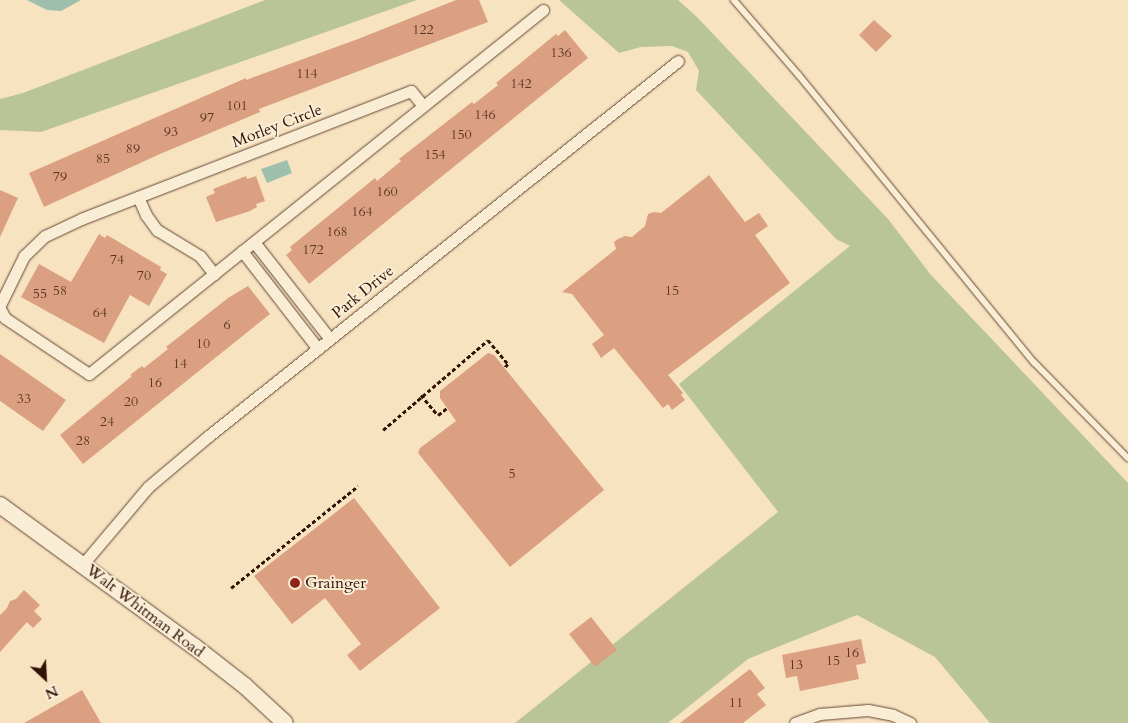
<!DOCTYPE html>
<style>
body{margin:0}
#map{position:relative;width:1128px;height:723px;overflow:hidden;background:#f8e3c0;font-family:Cardo,serif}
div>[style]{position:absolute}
.green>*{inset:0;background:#b9c596}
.water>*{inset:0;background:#9fbfad}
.building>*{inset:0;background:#dba081}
.path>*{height:2.5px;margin-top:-1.25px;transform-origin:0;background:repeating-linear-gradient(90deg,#311205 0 4px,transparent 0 6.5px)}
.roads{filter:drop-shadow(0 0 1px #634634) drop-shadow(0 0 1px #634634)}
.lane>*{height:5.5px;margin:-2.75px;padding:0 2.75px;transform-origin:2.75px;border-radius:2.75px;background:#faedd6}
.street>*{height:11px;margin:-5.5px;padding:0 5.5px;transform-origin:5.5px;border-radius:5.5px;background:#faedd6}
.secondary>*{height:16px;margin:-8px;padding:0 8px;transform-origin:8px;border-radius:8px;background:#faedd6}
.dots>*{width:14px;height:14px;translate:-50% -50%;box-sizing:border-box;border:2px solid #faedd6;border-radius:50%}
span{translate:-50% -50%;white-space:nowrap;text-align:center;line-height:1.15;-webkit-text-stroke:4px #faedd6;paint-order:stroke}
.number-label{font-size:14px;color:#5c3624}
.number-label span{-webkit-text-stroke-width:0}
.street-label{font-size:16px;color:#311205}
.poi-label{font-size:16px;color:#311205}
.left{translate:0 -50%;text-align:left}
.north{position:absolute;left:20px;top:653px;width:50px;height:50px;-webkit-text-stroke:4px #faedd6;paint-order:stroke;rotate:155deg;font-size:14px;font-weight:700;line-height:20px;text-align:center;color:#311205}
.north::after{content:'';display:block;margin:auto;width:18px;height:22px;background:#311205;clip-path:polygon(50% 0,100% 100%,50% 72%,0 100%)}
</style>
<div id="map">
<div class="green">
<i style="clip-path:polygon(265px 0,417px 0,41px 132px,0 130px,0 99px,23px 93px)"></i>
<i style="clip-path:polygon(559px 0,678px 0,697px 17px,888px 219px,931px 275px,1128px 483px,1128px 723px,990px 723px,935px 657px,857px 615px,748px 659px,668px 723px,515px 723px,778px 512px,679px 384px,850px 246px,836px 239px,696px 90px,699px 71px,688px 52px,672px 46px,641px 47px,619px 53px)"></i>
</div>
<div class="water">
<i style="clip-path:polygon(27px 0,81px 0,61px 11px,47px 10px)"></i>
<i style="clip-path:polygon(287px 160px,292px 173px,267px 183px,261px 169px)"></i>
</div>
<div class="building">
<i style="clip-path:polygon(456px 0,479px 0,488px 22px,259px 109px,260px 112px,160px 154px,44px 207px,29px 173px,246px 78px,246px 80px,358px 39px)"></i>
<i style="clip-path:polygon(874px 20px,892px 36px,876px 52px,859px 35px)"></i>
<i style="clip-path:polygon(565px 30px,588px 58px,309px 284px,286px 255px,292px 250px,290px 247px,375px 178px,377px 181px,401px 161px,399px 159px,472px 102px,474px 104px,498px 85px,496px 83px,556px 34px,558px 36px)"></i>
<i style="clip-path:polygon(709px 175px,745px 222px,759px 213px,768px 226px,755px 235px,790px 283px,668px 375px,683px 393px,681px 395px,685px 400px,672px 410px,668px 404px,663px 408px,614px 348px,601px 358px,592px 344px,604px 335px,572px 294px,562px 292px,616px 249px,614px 242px,618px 239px,625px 236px,632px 237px,645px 226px,648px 214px,654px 212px,661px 213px)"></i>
<i style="clip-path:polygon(246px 176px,247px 179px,256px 176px,265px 201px,256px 204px,257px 207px,250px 211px,216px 222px,206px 197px,215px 193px,213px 189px)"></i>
<i style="clip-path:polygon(0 190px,18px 198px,0 237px)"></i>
<i style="clip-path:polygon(99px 234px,105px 238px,107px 235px,161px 267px,160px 270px,167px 274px,149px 306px,130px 295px,104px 343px,21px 297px,39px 264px,71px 282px)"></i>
<i style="clip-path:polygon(248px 286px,270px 314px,83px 464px,60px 435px,132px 376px,130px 375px,142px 366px,144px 368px,168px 349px,166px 347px,228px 298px)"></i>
<i style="clip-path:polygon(488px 353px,494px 355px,604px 490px,510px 567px,418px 453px,420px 448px,456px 421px,440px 398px,440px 391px)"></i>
<i style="clip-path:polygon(0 354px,66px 400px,43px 431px,0 401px)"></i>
<i style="clip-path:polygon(354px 498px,440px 608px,360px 671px,347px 655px,361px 644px,325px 598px,292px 624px,254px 576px)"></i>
<i style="clip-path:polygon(24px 590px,40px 605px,34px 611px,42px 619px,33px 628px,27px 622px,0 652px,0 615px,7px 608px,10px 601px,16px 599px)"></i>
<i style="clip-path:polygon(591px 617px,617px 650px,595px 667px,569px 634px)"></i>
<i style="clip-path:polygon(861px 639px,866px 663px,856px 665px,859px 679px,800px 691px,797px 676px,786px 678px,782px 655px)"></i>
<i style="clip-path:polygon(750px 669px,765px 688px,757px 694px,766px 705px,743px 723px,680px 723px)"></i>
<i style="clip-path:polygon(82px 690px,101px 723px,24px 723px)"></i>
</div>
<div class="path">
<i style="left:421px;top:395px;width:26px;rotate:50deg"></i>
<i style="left:438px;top:415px;width:11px;rotate:-38deg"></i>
<i style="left:383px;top:430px;width:138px;rotate:-40.6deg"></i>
<i style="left:488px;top:340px;width:31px;rotate:50deg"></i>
<i style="left:508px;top:364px;width:5px;rotate:127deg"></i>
<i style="left:231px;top:588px;width:163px;rotate:-38.8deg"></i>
</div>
<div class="roads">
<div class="lane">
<i style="left:734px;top:0;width:99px;rotate:49.1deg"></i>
<i style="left:799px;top:75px;width:372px;rotate:50.7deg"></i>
<i style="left:1035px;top:363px;width:133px;rotate:45.6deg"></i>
</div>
<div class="street">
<i style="left:138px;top:197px;width:20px;rotate:66deg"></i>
<i style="left:146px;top:215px;width:19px;rotate:54deg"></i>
<i style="left:157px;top:230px;width:50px;rotate:31.2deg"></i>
<i style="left:200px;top:256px;width:23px;rotate:52deg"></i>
<i style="left:254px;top:242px;width:123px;rotate:51.9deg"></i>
<i style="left:242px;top:251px;width:124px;rotate:52.2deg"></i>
<i style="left:0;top:305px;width:55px;rotate:-63.9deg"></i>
<i style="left:24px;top:256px;width:29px;rotate:-44deg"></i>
<i style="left:45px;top:236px;width:40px;rotate:-25deg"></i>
<i style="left:81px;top:219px;width:354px;rotate:-21.2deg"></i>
<i style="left:411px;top:91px;width:19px;rotate:51deg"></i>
<i style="left:0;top:309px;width:10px;rotate:61deg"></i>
<i style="left:5px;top:318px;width:101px;rotate:33.7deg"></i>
<i style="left:89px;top:374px;width:582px;rotate:-38.72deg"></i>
<i style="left:83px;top:564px;width:101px;rotate:-49.8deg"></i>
<i style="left:148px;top:487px;width:76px;rotate:-40.2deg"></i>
<i style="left:206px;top:438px;width:604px;rotate:-38.62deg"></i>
<i style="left:795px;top:723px;width:27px;rotate:-20deg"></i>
<i style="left:820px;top:714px;width:48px;rotate:-4.8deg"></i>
<i style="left:868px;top:710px;width:25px;rotate:11deg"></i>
<i style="left:893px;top:715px;width:19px;rotate:25deg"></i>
</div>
<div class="secondary">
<i style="left:0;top:505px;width:241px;rotate:36.1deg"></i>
<i style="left:195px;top:647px;width:63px;rotate:38deg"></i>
<i style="left:245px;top:686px;width:54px;rotate:42.8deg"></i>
</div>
</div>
<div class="dots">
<i style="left:295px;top:583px;background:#8f2418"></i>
</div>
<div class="number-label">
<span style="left:423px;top:30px">122</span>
<span style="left:561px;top:53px">136</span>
<span style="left:307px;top:74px">114</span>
<span style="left:521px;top:84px">142</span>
<span style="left:237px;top:106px">101</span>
<span style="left:485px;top:115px">146</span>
<span style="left:207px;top:118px">97</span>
<span style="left:171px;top:132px">93</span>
<span style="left:461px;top:135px">150</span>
<span style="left:133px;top:149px">89</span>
<span style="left:435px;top:155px">154</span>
<span style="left:103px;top:159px">85</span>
<span style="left:60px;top:177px">79</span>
<span style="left:387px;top:192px">160</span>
<span style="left:362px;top:212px">164</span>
<span style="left:337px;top:232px">168</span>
<span style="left:313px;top:250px">172</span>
<span style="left:117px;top:260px">74</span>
<span style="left:144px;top:276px">70</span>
<span style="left:60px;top:291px">58</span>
<span style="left:672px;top:291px">15</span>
<span style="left:40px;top:294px">55</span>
<span style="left:100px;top:313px">64</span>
<span style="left:227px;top:325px">6</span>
<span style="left:203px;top:344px">10</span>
<span style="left:180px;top:364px">14</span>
<span style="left:155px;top:383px">16</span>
<span style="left:24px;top:399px">33</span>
<span style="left:131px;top:402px">20</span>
<span style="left:107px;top:422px">24</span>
<span style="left:83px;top:441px">28</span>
<span style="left:512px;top:474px">5</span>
<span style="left:852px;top:653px">16</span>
<span style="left:833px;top:661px">15</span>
<span style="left:796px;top:665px">13</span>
<span style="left:736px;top:703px">11</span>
</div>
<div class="street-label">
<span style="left:277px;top:126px;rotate:-21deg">Morley Circle</span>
<span style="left:363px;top:292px;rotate:-39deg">Park Drive</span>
<span style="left:145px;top:611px;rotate:37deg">Walt Whitman Road</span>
</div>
<div class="poi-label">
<span class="left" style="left:305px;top:583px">Grainger</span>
</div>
<div class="north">N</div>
</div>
